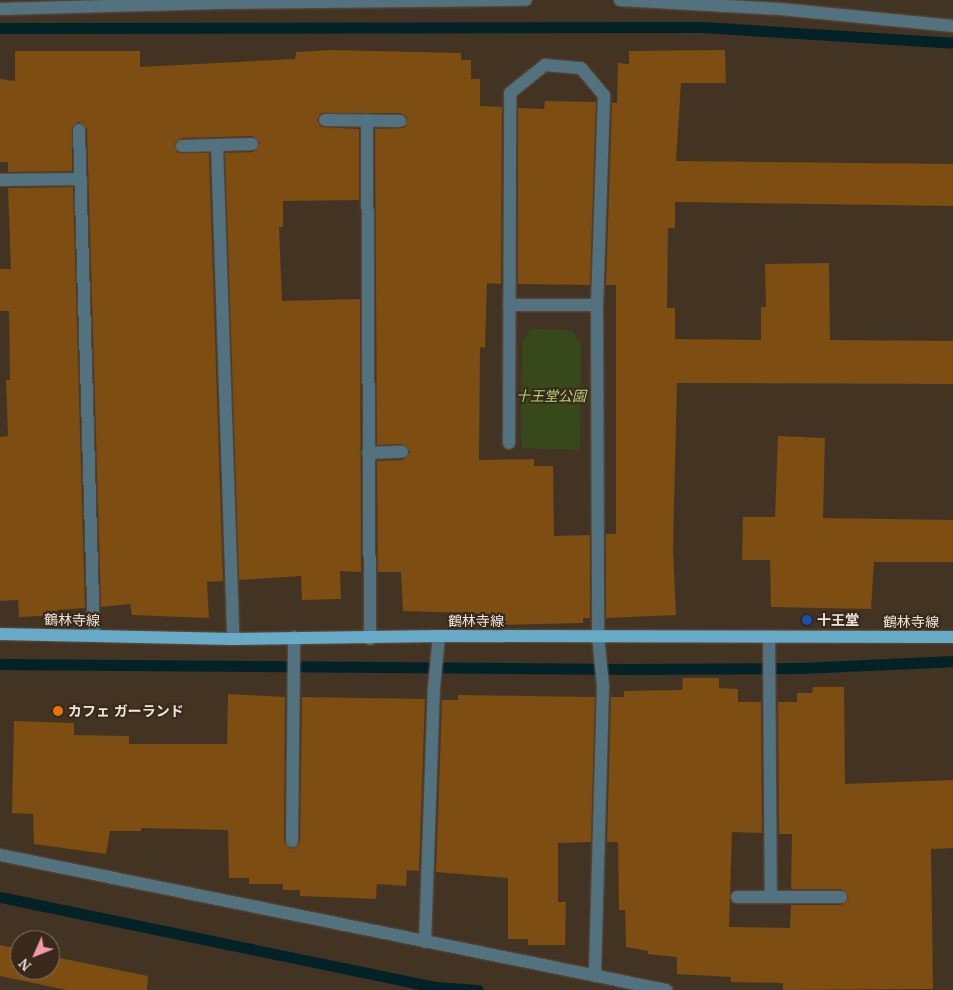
<!DOCTYPE html>
<meta charset="utf-8">
<style>
body{margin:0}
#map{position:relative;width:953px;height:990px;overflow:hidden;background:#433323;font-family:"PT Serif","Noto Sans JP",serif}
div>[style]{position:absolute}
.green>*{inset:0;background:#37491b}
.stream>*{height:11px;margin:-5.5px;padding:0 5.5px;transform-origin:5.5px;border-radius:5.5px;background:#022228}
.building>*{inset:0;background:#7d4d11}
.roads{filter:drop-shadow(0 0 1px #5f4f40) drop-shadow(0 0 1px #5f4f40)}
.minor>*{height:12px;margin:-6px;padding:0 6px;transform-origin:6px;border-radius:6px;background:#527280}
.major>*{height:12px;margin:-6px;padding:0 6px;transform-origin:6px;border-radius:6px;background:#67abc8}
.dots>*{width:14px;height:14px;translate:-50% -50%;box-sizing:border-box;border:2px solid #39291a;border-radius:50%}
span{translate:-50% -50%;white-space:nowrap;text-align:center;line-height:1.15;-webkit-text-stroke:4px #39291a;paint-order:stroke}
.park-label{font-size:14px;color:#add378;font-style:italic}
.street-label{font-size:14px;color:#efe5db}
.poi-label{font-size:14px;color:#efe5db;font-weight:700}
.left{translate:0 -50%;text-align:left}
.north{position:absolute;left:10px;top:930px;width:50px;height:50px;box-sizing:border-box;background:#39291a;border:1px solid #827467;border-radius:50%;rotate:226deg;font-size:14px;font-weight:700;line-height:20px;text-align:center;color:#efe5db}
.north::after{content:'';display:block;margin:auto;width:18px;height:22px;background:#f39aaa;clip-path:polygon(50% 0,100% 100%,50% 72%,0 100%)}
</style>
<div id="map">
<div class="green">
<i style="clip-path:polygon(531px 329px,571px 330px,581px 344px,580px 450px,521px 448px,522px 342px)"></i>
</div>
<div class="stream">
<i style="left:0;top:28px;width:702px;rotate:-0.08deg"></i>
<i style="left:702px;top:27px;width:252px;rotate:3.6deg"></i>
<i style="left:0;top:664px;width:630px;rotate:0.45deg"></i>
<i style="left:630px;top:669px;width:171px;rotate:-0.3deg"></i>
<i style="left:801px;top:668px;width:152px;rotate:-2.6deg"></i>
<i style="left:0;top:897px;width:445px;rotate:11.7deg"></i>
<i style="left:436px;top:987px;width:42px;rotate:4.1deg"></i>
</div>
<div class="building">
<i style="clip-path:polygon(331px 50px,461px 53px,461px 60px,471px 60px,471px 79px,480px 79px,480px 106px,502px 107px,501px 284px,487px 283px,485px 348px,480px 347px,479px 460px,534px 459px,534px 466px,553px 466px,554px 536px,590px 535px,590px 618px,583px 618px,583px 623px,494px 625px,494px 614px,403px 611px,401px 572px,378px 572px,377px 461px,403px 460px,410px 452px,402px 444px,377px 445px,375px 129px,404px 128px,407px 117px,400px 113px,321px 113px,317px 120px,321px 127px,359px 129px,359px 200px,283px 201px,283px 227px,279px 227px,282px 301px,360px 299px,361px 572px,340px 571px,341px 599px,302px 600px,301px 576px,239px 580px,225px 153px,253px 152px,260px 143px,252px 136px,182px 138px,175px 143px,178px 153px,209px 153px,223px 581px,207px 582px,209px 618px,132px 615px,130px 604px,101px 607px,87px 129px,79px 122px,72px 127px,72px 171px,8px 172px,8px 162px,0 162px,0 79px,15px 81px,15px 51px,140px 51px,140px 67px,295px 59px,296px 52px)"></i>
<i style="clip-path:polygon(725px 50px,726px 83px,681px 83px,676px 161px,953px 164px,953px 206px,675px 202px,675px 228px,668px 228px,667px 308px,675px 308px,675px 339px,761px 340px,761px 307px,766px 307px,765px 264px,829px 263px,830px 340px,953px 341px,953px 384px,677px 383px,673px 547px,676px 615px,606px 618px,606px 534px,616px 534px,616px 285px,606px 285px,612px 103px,617px 103px,618px 63px,629px 64px,629px 51px)"></i>
<i style="clip-path:polygon(545px 101px,596px 102px,590px 285px,518px 284px,518px 108px,544px 109px)"></i>
<i style="clip-path:polygon(73px 187px,85px 608px,57px 610px,57px 615px,19px 617px,18px 600px,0 601px,0 437px,8px 436px,6px 380px,10px 380px,9px 311px,0 311px,0 269px,11px 269px,8px 188px)"></i>
<i style="clip-path:polygon(778px 436px,825px 438px,823px 518px,953px 520px,953px 562px,874px 562px,871px 609px,771px 607px,770px 560px,742px 560px,743px 517px,775px 517px)"></i>
<i style="clip-path:polygon(683px 678px,719px 678px,719px 688px,738px 689px,738px 702px,761px 702px,762px 833px,732px 832px,729px 927px,790px 928px,791px 905px,841px 905px,849px 897px,841px 889px,791px 889px,792px 834px,779px 834px,778px 702px,797px 702px,797px 693px,812px 693px,813px 687px,844px 687px,845px 784px,953px 780px,953px 848px,931px 849px,933px 989px,783px 990px,783px 983px,731px 982px,731px 977px,677px 974px,677px 957px,648px 954px,648px 951px,626px 947px,625px 910px,619px 910px,618px 842px,607px 842px,611px 697px,624px 697px,624px 691px,682px 690px)"></i>
<i style="clip-path:polygon(228px 694px,285px 697px,284px 841px,291px 849px,300px 841px,302px 697px,425px 699px,419px 871px,407px 870px,406px 886px,377px 884px,376px 899px,300px 896px,300px 890px,283px 890px,283px 884px,249px 884px,249px 878px,229px 878px,228px 830px,141px 828px,141px 831px,110px 831px,106px 854px,34px 844px,33px 814px,12px 813px,14px 721px,74px 723px,74px 735px,129px 736px,129px 744px,227px 744px)"></i>
<i style="clip-path:polygon(458px 695px,595px 697px,591px 842px,558px 843px,558px 902px,566px 902px,565px 945px,528px 945px,528px 939px,508px 939px,508px 878px,436px 872px,442px 700px,458px 700px)"></i>
<i style="clip-path:polygon(0 945px,20px 949px,20px 970px,50px 970px,50px 956px,148px 976px,147px 990px,67px 990px,0 976px)"></i>
</div>
<div class="roads">
<div class="minor">
<i style="left:620px;top:0;width:160px;rotate:3.2deg"></i>
<i style="left:780px;top:9px;width:174px;rotate:5.6deg"></i>
<i style="left:0;top:9px;width:216px;rotate:-1.6deg"></i>
<i style="left:216px;top:3px;width:310px;rotate:-0.6deg"></i>
<i style="left:325px;top:120px;width:75px;rotate:0.8deg"></i>
<i style="left:367px;top:120px;width:519px;rotate:89.67deg"></i>
<i style="left:79px;top:130px;width:505px;rotate:88.3deg"></i>
<i style="left:182px;top:146px;width:70px;rotate:-1.6deg"></i>
<i style="left:217px;top:146px;width:493px;rotate:88.1deg"></i>
<i style="left:0;top:180px;width:81px;rotate:-0.7deg"></i>
<i style="left:509px;top:305px;width:88px"></i>
<i style="left:509px;top:443px;width:350px;rotate:-89.8deg"></i>
<i style="left:510px;top:93px;width:45px;rotate:-38.7deg"></i>
<i style="left:545px;top:65px;width:36px;rotate:5deg"></i>
<i style="left:581px;top:68px;width:35px;rotate:50deg"></i>
<i style="left:604px;top:95px;width:210px;rotate:91.9deg"></i>
<i style="left:597px;top:305px;width:331px;rotate:89.8deg"></i>
<i style="left:598px;top:636px;width:50px;rotate:84.3deg"></i>
<i style="left:603px;top:686px;width:290px;rotate:91.6deg"></i>
<i style="left:368px;top:453px;width:34px;rotate:-2deg"></i>
<i style="left:769px;top:638px;width:259px;rotate:89.6deg"></i>
<i style="left:292px;top:841px;width:204px;rotate:-89.4deg"></i>
<i style="left:0;top:855px;width:680px;rotate:11.46deg"></i>
<i style="left:737px;top:897px;width:104px"></i>
<i style="left:425px;top:942px;width:255px;rotate:-88deg"></i>
<i style="left:434px;top:687px;width:51px;rotate:-84.4deg"></i>
</div>
<div class="major">
<i style="left:0;top:634px;width:233px;rotate:1.2deg"></i>
<i style="left:233px;top:639px;width:206px;rotate:-0.8deg"></i>
<i style="left:439px;top:636px;width:514px;rotate:0.11deg"></i>
</div>
</div>
<div class="dots">
<i style="left:807px;top:620px;background:#1a4fb4"></i>
<i style="left:58px;top:711px;background:#e8710a"></i>
</div>
<div class="park-label">
<span style="left:551px;top:396px">十王堂公園</span>
</div>
<div class="street-label">
<span style="left:72px;top:620px;rotate:1deg">鶴林寺線</span>
<span style="left:476px;top:621px">鶴林寺線</span>
<span style="left:911px;top:622px">鶴林寺線</span>
</div>
<div class="poi-label">
<span class="left" style="left:817px;top:620px">十王堂</span>
<span class="left" style="left:68px;top:711px">カフェ ガーランド</span>
</div>
<div class="north">N</div>
</div>
